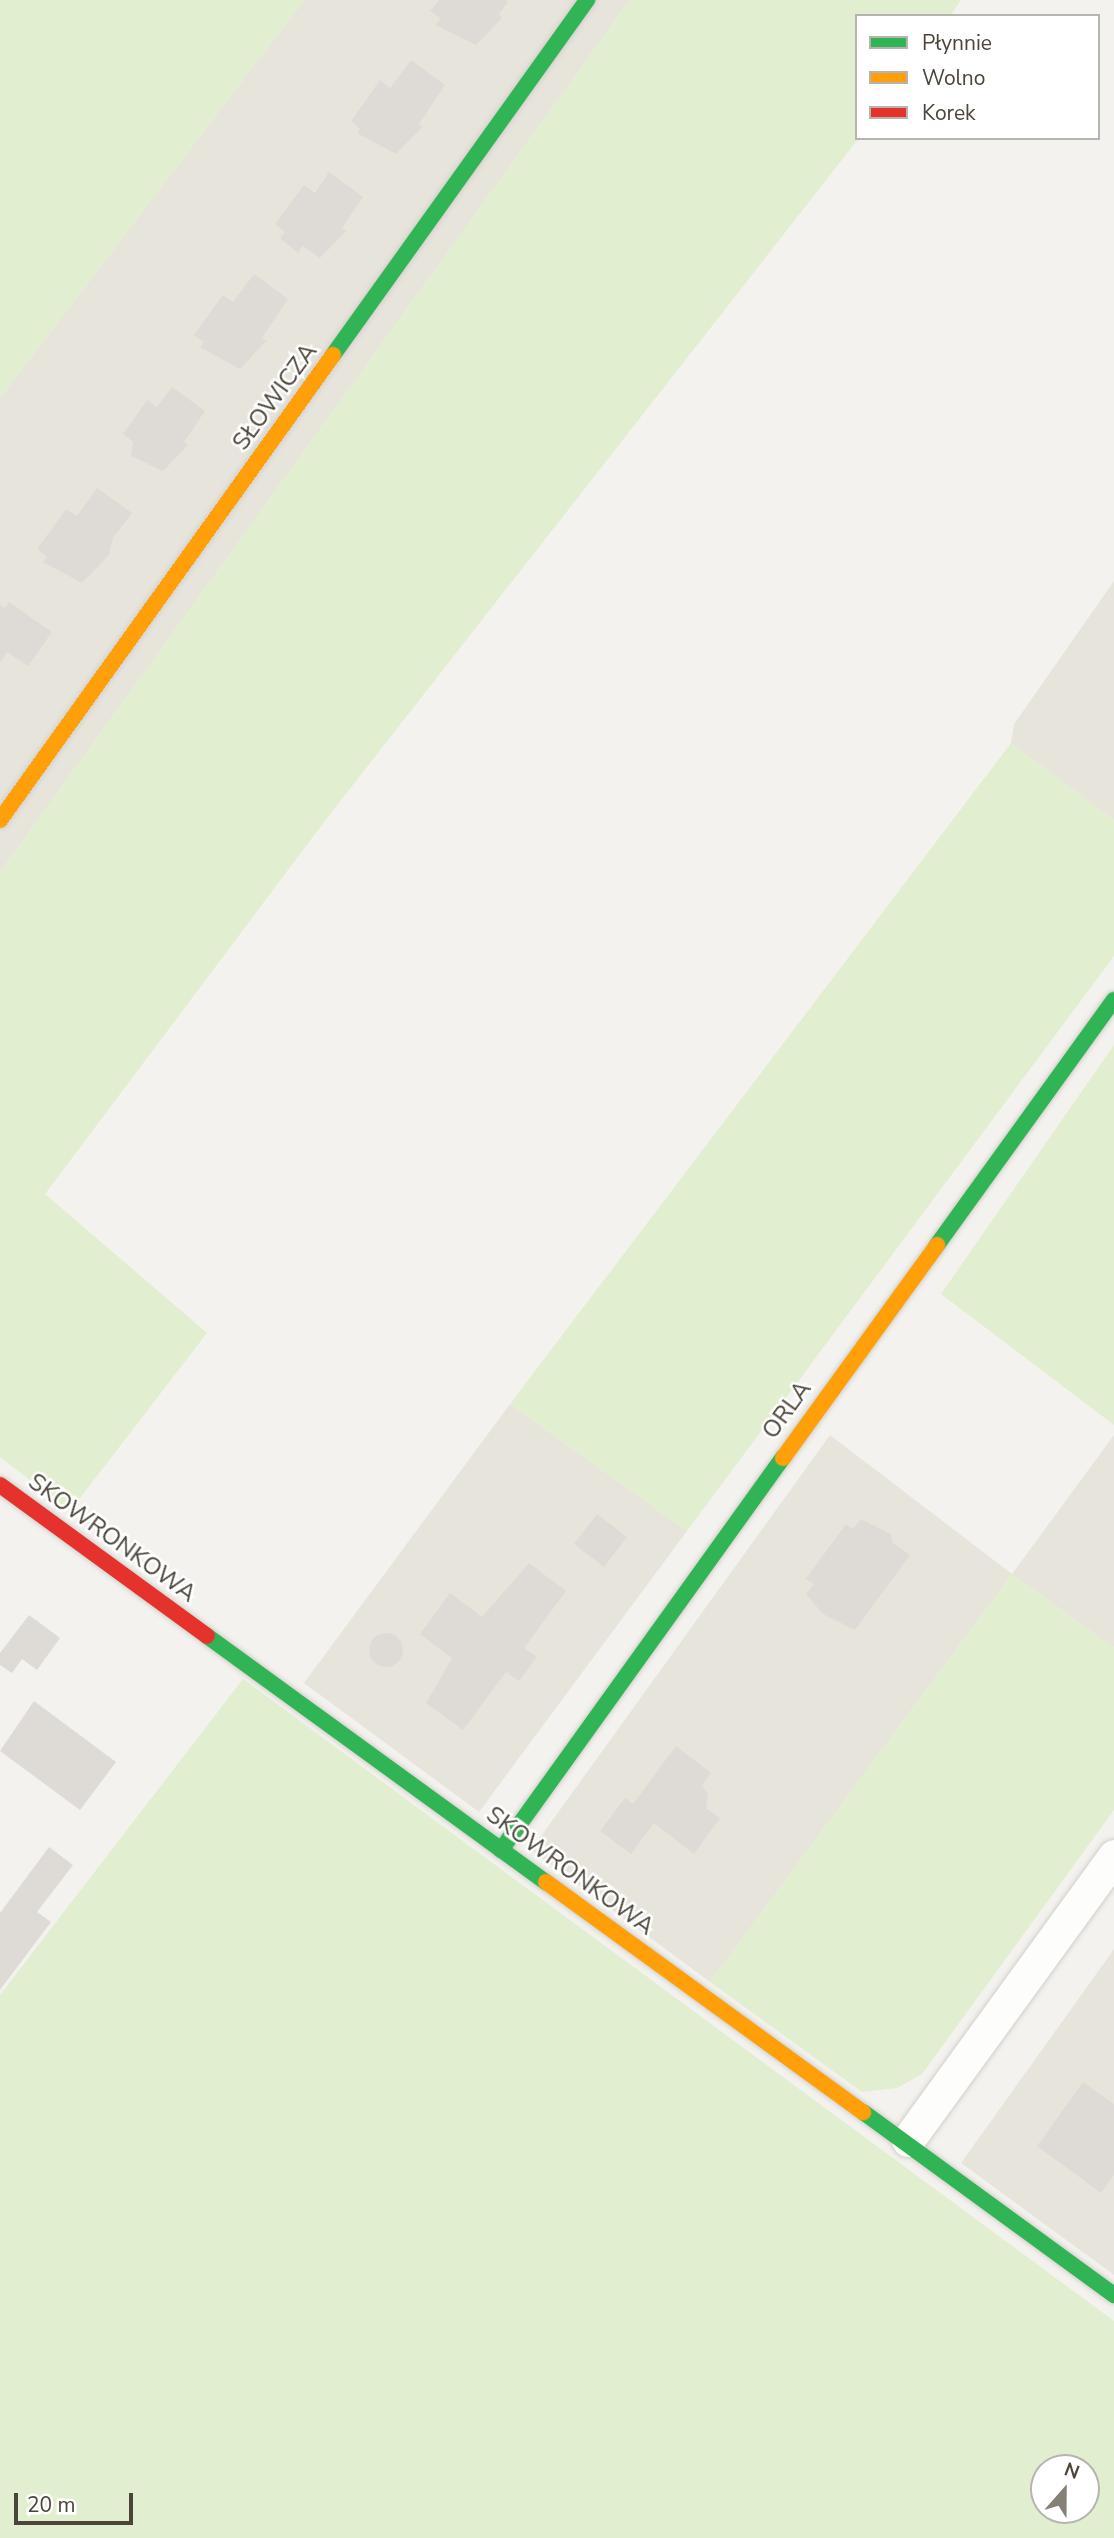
<!DOCTYPE html>
<meta charset="utf-8">
<style>
body{margin:0}
#map{position:relative;width:1114px;height:2538px;overflow:hidden;background:#f4f2ee;font-family:"Nunito Sans",sans-serif}
div>[style]{position:absolute}
.residential>*{inset:0;background:#e7e4dc}
.green>*{inset:0;background:#e1eecf}
.building>*{inset:0;background:#dedbd6}
.round{border-radius:50%}
.roads{filter:drop-shadow(0 0 2px #d2d0cb) drop-shadow(0 0 2px #d2d0cb)}
.street>*{height:33px;margin:-16.5px;padding:0 16.5px;transform-origin:16.5px;border-radius:16.5px;background:#fdfdfc}
.fast>*{height:16px;margin:-8px;padding:0 8px;transform-origin:8px;border-radius:8px;background:#30b455}
.slow>*{height:16px;margin:-8px;padding:0 8px;transform-origin:8px;border-radius:8px;background:#ff9f0a}
.jam>*{height:16px;margin:-8px;padding:0 8px;transform-origin:8px;border-radius:8px;background:#e5322d}
span{translate:-50% -50%;white-space:nowrap;text-align:center;line-height:1.15;-webkit-text-stroke:5px #fff;paint-order:stroke}
.street-label{font-size:24px;color:#4b4439}
.legend{position:absolute;left:855px;top:14px;width:245px;height:126px;box-sizing:border-box;background:#fff;border:2px solid #b7b4b0;margin:0;padding:9px 12px;list-style:none;font-size:21px;color:#4b4439}
.legend li{display:flex;align-items:center;gap:14px;height:35px}
.legend b{width:35px;border:2px solid #b7b4b0}
.north{position:absolute;left:1030px;top:2454px;width:70px;height:70px;box-sizing:border-box;background:#fff;border:2px solid #b7b4b0;border-radius:50%;rotate:21deg;font-size:19px;font-weight:700;line-height:28px;text-align:center;color:#4b4439}
.north::after{content:'';display:block;margin:auto;width:24px;height:32px;background:#868178;clip-path:polygon(50% 0,100% 100%,50% 72%,0 100%)}
.scale{position:absolute;left:14px;top:2493px;width:119px;height:32px;box-sizing:border-box;border:4px solid #4b4439;border-top:0;padding-left:9px;font-size:21px;line-height:24px;white-space:nowrap;color:#4b4439;-webkit-text-stroke:5px #fff;paint-order:stroke}
</style>
<div id="map">
<div class="residential">
<i style="clip-path:polygon(304px 0,630px 0,0 872px,0 398px)"></i>
<i style="clip-path:polygon(1114px 581px,1114px 820px,1011px 743px,1014px 724px)"></i>
<i style="clip-path:polygon(510px 1404px,687px 1531px,479px 1812px,304px 1683px)"></i>
<i style="clip-path:polygon(830px 1435px,1012px 1574px,1114px 1435px,1114px 1648px,1012px 1574px,710px 1982px,531px 1850px)"></i>
<i style="clip-path:polygon(1114px 1949px,1114px 2275px,961px 2163px)"></i>
</div>
<div class="green">
<i style="clip-path:polygon(0 0,304px 0,0 398px)"></i>
<i style="clip-path:polygon(630px 0,961px 0,950px 16px,857px 16px,859px 138px,327px 818px,45px 1194px,207px 1333px,70px 1511px,0 1457px,0 872px)"></i>
<i style="clip-path:polygon(1011px 743px,1114px 820px,1114px 956px,687px 1531px,510px 1404px)"></i>
<i style="clip-path:polygon(1114px 1045px,1114px 1425px,941px 1294px)"></i>
<i style="clip-path:polygon(1012px 1574px,1114px 1648px,1114px 1810px,922px 2074px,897px 2088px,862px 2092px,710px 1982px)"></i>
<i style="clip-path:polygon(evenodd,243px 1679px,1114px 2321px,1114px 2538px,0 2538px,0 1995px,243px 1679px,1044px 2468px,1086px 2468px,1086px 2510px,1044px 2510px,1044px 2468px)"></i>
</div>
<div class="building">
<i style="clip-path:polygon(439px 0,506px 0,508px 2px,499px 14px,502px 18px,476px 45px,435px 25px,441px 19px,430px 11px)"></i>
<i style="clip-path:polygon(411px 60px,445px 85px,419px 124px,423px 127px,396px 154px,357px 133px,360px 129px,351px 121px,380px 80px,390px 88px)"></i>
<i style="clip-path:polygon(329px 172px,363px 197px,342px 228px,346px 231px,320px 258px,303px 246px,298px 253px,280px 238px,285px 232px,275px 224px,304px 185px,315px 193px)"></i>
<i style="clip-path:polygon(254px 274px,288px 299px,262px 338px,266px 341px,240px 369px,200px 347px,204px 342px,194px 335px,223px 295px,233px 302px)"></i>
<i style="clip-path:polygon(172px 387px,205px 411px,184px 442px,188px 445px,163px 471px,131px 456px,133px 442px,123px 434px,147px 400px,157px 407px)"></i>
<i style="clip-path:polygon(97px 488px,132px 513px,113px 538px,109px 555px,82px 583px,43px 562px,47px 557px,37px 549px,66px 509px,77px 516px)"></i>
<i style="clip-path:polygon(9px 602px,52px 632px,28px 666px,7px 652px,0 662px,0 605px,5px 608px)"></i>
<i style="clip-path:polygon(597px 1514px,627px 1537px,604px 1567px,574px 1544px)"></i>
<i style="clip-path:polygon(861px 1519px,891px 1534px,892px 1542px,910px 1555px,855px 1630px,823px 1614px,806px 1594px,814px 1584px,806px 1579px,846px 1524px,853px 1529px)"></i>
<i style="clip-path:polygon(529px 1563px,566px 1591px,524px 1648px,537px 1657px,519px 1681px,506px 1672px,463px 1730px,426px 1703px,452px 1658px,420px 1634px,450px 1593px,482px 1617px)"></i>
<i style="clip-path:polygon(29px 1615px,60px 1638px,37px 1670px,22px 1659px,12px 1673px,0 1665px,0 1653px)"></i>
<i class="round" style="left:369px;top:1633px;width:34px;height:34px"></i>
<i style="clip-path:polygon(34px 1701px,116px 1762px,80px 1810px,0 1751px)"></i>
<i style="clip-path:polygon(676px 1746px,711px 1773px,702px 1785px,708px 1794px,706px 1808px,720px 1818px,694px 1854px,654px 1823px,631px 1854px,600px 1831px,625px 1798px,633px 1804px)"></i>
<i style="clip-path:polygon(49px 1847px,73px 1865px,37px 1912px,51px 1922px,0 1990px,0 1913px)"></i>
<i style="clip-path:polygon(1083px 2082px,1114px 2104px,1114px 2175px,1101px 2193px,1037px 2146px)"></i>
</div>
<div class="roads">
<div class="street">
<i style="left:908px;top:2140px;width:351px;rotate:-54deg"></i>
</div>
<div class="fast">
<i style="left:333px;top:355px;width:437px;rotate:-54.4deg"></i>
<i style="left:937px;top:1245px;width:302px;rotate:-54.2deg"></i>
<i style="left:207px;top:1636px;width:419px;rotate:36deg"></i>
<i style="left:501px;top:1850px;width:483px;rotate:-54.3deg"></i>
<i style="left:863px;top:2112px;width:311px;rotate:36.1deg"></i>
</div>
<div class="slow">
<i style="left:0;top:820px;width:572px;rotate:-54.39deg"></i>
<i style="left:783px;top:1458px;width:263px;rotate:-54.1deg"></i>
<i style="left:546px;top:1882px;width:392px;rotate:36deg"></i>
</div>
<div class="jam">
<i style="left:0;top:1485px;width:256px;rotate:36.1deg"></i>
</div>
</div>
<div class="street-label">
<span style="left:275px;top:397px;rotate:-54deg">SŁOWICZA</span>
<span style="left:787px;top:1410px;rotate:-54deg">ORLA</span>
<span style="left:112px;top:1538px;rotate:36deg">SKOWRONKOWA</span>
<span style="left:570px;top:1871px;rotate:36deg">SKOWRONKOWA</span>
</div>
<ul class="legend">
<li><b style="height:9px;background:#30b455"></b>Płynnie</li>
<li><b style="height:9px;background:#ff9f0a"></b>Wolno</li>
<li><b style="height:9px;background:#e5322d"></b>Korek</li>
</ul>
<div class="north">N</div>
<div class="scale">20 m</div>
</div>
